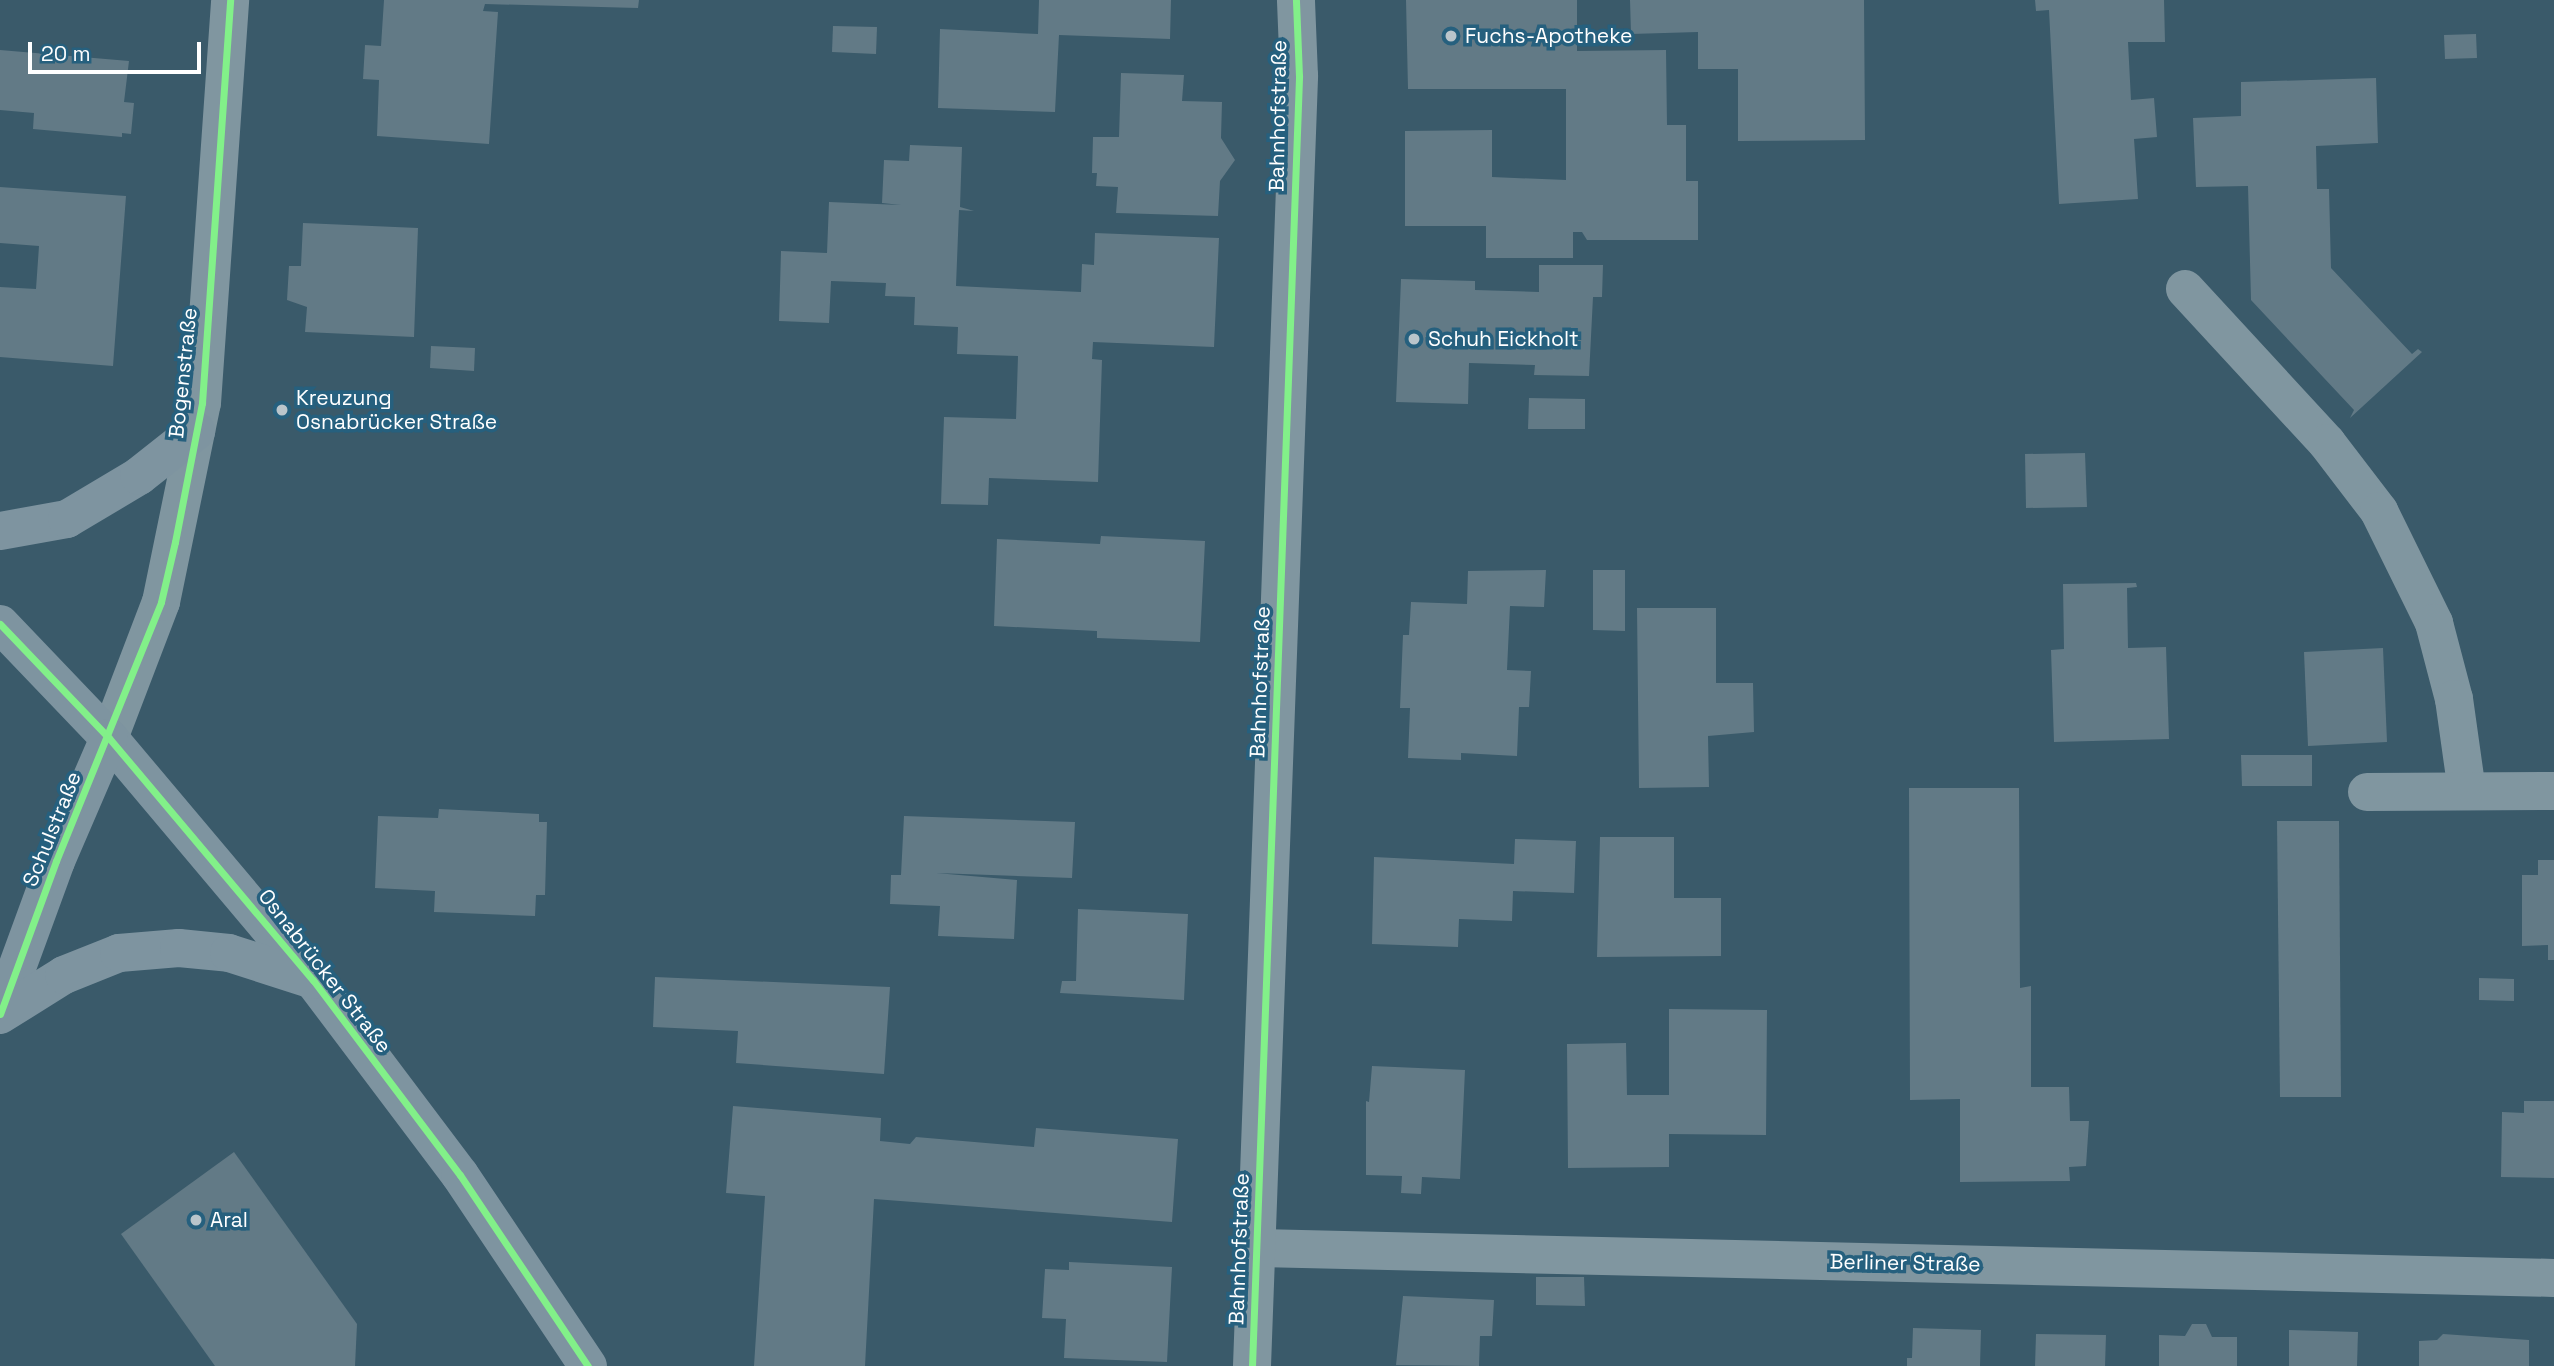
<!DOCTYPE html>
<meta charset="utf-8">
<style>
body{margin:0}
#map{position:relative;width:2554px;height:1366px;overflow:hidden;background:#3a5a6a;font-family:"Space Grotesk",sans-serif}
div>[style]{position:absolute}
.building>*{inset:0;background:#627a86}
.minor>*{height:38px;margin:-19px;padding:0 19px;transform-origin:19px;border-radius:19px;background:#8096a0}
.major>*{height:38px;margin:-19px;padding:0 19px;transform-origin:19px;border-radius:19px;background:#7e94a0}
.cycleway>*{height:7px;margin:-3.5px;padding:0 3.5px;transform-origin:3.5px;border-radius:3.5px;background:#82f089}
.dots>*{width:19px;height:19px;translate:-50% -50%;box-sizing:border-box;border:4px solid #26607e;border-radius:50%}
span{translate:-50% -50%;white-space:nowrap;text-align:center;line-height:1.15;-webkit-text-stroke:7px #26607e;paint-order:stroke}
.poi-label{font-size:21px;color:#fff}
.left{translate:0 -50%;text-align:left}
.street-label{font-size:21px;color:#fff}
.scale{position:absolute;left:28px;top:42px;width:173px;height:32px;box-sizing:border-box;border:4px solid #fff;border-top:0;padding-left:9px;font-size:21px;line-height:24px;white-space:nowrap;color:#fff;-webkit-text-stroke:5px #26607e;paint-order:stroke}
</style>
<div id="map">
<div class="building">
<i style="clip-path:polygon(384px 0,639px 0,638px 8px,485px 4px,483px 11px,498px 12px,489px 144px,377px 136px,379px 80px,363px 79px,365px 45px,381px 46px)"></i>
<i style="clip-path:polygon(1039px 0,1171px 0,1170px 39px,1059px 35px,1055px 112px,938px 108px,940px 29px,1038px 34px)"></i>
<i style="clip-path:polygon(1406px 0,1577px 0,1577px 51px,1666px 50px,1667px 125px,1686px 125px,1686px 181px,1698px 181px,1698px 240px,1587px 240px,1582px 232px,1573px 232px,1573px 258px,1486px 258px,1486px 226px,1405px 226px,1405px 131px,1492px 130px,1492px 177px,1566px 180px,1566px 89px,1408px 89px)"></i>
<i style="clip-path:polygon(1630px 0,1864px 0,1865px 140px,1738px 141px,1738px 69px,1698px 69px,1698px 32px,1631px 34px)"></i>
<i style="clip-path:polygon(2035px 0,2164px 0,2165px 42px,2128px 42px,2131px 100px,2154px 98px,2157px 137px,2134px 139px,2138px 199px,2059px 204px,2049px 10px,2036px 11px)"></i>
<i style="clip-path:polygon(833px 26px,877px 27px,876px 54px,832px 52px)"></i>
<i style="clip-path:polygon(2476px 34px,2477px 58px,2445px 59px,2444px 35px)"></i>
<i style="clip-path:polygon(0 50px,129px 61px,124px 102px,134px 103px,131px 134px,122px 133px,122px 137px,33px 129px,34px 113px,0 110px)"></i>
<i style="clip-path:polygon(1121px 73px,1184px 75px,1182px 101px,1222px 102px,1221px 138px,1235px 160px,1220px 181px,1218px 216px,1116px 213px,1118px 187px,1096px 186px,1097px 173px,1092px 173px,1093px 137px,1119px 137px)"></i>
<i style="clip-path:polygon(2376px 78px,2378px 143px,2316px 146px,2317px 189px,2329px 189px,2331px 268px,2412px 354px,2418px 349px,2422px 352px,2350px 418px,2354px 410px,2251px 300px,2248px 186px,2196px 187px,2193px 118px,2241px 116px,2241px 82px)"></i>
<i style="clip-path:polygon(910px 145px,962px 147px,960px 207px,974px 211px,959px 210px,956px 286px,1081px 292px,1082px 264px,1094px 265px,1095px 233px,1219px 238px,1214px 347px,1093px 342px,1092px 359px,1102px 360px,1098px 482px,989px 478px,988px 505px,941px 504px,944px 417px,1016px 419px,1018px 356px,957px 354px,958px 327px,914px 325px,915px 297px,885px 296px,886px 283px,831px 281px,829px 323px,779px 321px,781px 251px,827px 253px,829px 202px,901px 205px,882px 203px,884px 160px,909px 161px)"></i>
<i style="clip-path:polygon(0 187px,126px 196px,113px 366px,0 357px,0 287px,36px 289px,39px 246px,0 243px)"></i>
<i style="clip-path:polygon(303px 223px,418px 228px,414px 337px,305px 332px,307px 307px,287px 300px,289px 266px,301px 266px)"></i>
<i style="clip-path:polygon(1539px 265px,1603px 265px,1602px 297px,1593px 297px,1589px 376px,1534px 375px,1535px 365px,1469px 363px,1468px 404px,1396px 402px,1401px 279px,1475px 281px,1475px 290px,1539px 292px)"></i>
<i style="clip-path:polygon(431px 346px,475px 348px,474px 371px,430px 368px)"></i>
<i style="clip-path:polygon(1529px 398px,1585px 399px,1585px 429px,1528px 429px)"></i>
<i style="clip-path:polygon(2085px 453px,2087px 507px,2026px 508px,2025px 454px)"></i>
<i style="clip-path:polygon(1101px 536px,1205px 541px,1200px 642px,1097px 638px,1097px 631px,994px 626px,997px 539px,1100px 544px)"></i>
<i style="clip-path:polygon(1546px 570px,1544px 607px,1510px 606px,1507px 670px,1531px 671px,1529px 707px,1519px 707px,1517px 756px,1461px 753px,1461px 760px,1408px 758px,1410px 708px,1400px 708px,1403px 635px,1409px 635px,1411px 602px,1467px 604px,1468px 571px)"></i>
<i style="clip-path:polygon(1593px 570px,1625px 570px,1625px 631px,1593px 630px)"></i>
<i style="clip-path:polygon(2136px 583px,2137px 587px,2127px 588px,2128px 648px,2166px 647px,2169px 739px,2054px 742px,2051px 650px,2064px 649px,2063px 584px)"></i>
<i style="clip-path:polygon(1637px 608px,1716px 608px,1716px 683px,1753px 683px,1754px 732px,1708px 736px,1709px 787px,1639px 788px)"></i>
<i style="clip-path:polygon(2383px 648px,2387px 742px,2308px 746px,2304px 652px)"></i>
<i style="clip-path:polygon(2241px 755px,2312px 755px,2312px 786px,2242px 786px)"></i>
<i style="clip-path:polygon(1909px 788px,2019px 788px,2020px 988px,2031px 986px,2031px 1087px,2069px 1087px,2070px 1121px,2089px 1121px,2086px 1166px,2069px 1167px,2070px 1181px,1960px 1182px,1960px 1099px,1910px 1100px)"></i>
<i style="clip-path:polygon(439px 809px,539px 814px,539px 822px,547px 822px,545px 895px,536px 895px,535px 916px,434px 912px,435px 891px,375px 888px,378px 816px,438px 818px)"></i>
<i style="clip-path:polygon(904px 816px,1075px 822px,1072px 878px,936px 873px,1017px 880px,1014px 939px,938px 936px,940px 906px,890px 904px,891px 875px,901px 875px)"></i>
<i style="clip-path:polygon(2277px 821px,2339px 821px,2341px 1097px,2280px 1097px)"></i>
<i style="clip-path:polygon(1600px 837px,1674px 837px,1674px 898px,1721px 898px,1721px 956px,1597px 957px)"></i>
<i style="clip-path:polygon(1515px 839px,1576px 841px,1574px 893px,1513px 891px,1512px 921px,1459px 919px,1458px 947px,1372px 944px,1374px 857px,1514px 864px)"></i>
<i style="clip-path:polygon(2538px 860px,2554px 860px,2554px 960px,2548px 960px,2548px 945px,2522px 946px,2522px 875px,2538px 875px)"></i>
<i style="clip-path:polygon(1078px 909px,1188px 914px,1184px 1000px,1060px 993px,1062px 981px,1076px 981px)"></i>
<i style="clip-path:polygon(655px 977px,890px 987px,884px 1074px,736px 1063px,738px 1031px,653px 1027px)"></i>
<i style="clip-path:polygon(2479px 978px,2514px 979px,2514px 1001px,2479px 1000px)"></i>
<i style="clip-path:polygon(1669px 1009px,1767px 1010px,1766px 1135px,1669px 1134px,1669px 1167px,1568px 1168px,1567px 1044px,1626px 1043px,1627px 1095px,1669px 1095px)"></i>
<i style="clip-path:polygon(1372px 1066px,1465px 1070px,1460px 1179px,1422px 1177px,1421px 1194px,1401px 1193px,1402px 1176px,1366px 1175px,1366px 1101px,1369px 1102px)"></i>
<i style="clip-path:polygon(2524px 1101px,2554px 1101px,2554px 1178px,2501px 1177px,2502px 1112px,2524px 1113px)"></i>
<i style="clip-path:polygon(733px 1106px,881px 1118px,880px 1141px,910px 1144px,916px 1137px,1034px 1147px,1036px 1128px,1178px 1139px,1172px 1222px,874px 1199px,865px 1366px,754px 1366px,765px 1196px,726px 1193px)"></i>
<i style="clip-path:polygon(234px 1152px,357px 1324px,355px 1366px,215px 1366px,121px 1234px)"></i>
<i style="clip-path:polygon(1069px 1262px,1172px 1267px,1167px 1362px,1064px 1358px,1066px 1319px,1042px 1318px,1045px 1269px,1069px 1270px)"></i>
<i style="clip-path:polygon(1536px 1277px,1584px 1277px,1585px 1306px,1536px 1305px)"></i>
<i style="clip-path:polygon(1403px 1296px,1494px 1300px,1492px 1336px,1480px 1336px,1479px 1366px,1396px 1365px)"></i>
<i style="clip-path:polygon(2192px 1324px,2206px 1324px,2212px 1337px,2237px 1337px,2237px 1366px,2159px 1366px,2159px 1335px,2185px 1336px)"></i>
<i style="clip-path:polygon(1913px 1328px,1981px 1330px,1980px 1366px,1907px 1366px,1907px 1358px,1912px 1358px)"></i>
<i style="clip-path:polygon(2289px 1330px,2358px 1332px,2357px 1366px,2289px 1366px)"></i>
<i style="clip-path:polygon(2036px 1334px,2106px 1335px,2105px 1366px,2035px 1366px)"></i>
<i style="clip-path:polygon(2443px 1334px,2529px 1340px,2529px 1366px,2419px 1366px,2419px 1341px,2437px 1340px)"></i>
</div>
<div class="minor">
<i style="left:2185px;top:289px;width:209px;rotate:47.3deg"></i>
<i style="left:2327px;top:443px;width:86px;rotate:52.6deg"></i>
<i style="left:2379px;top:511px;width:125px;rotate:63.8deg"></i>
<i style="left:2434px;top:623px;width:79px;rotate:75.3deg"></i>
<i style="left:2454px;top:699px;width:93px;rotate:82deg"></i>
<i style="left:109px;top:738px;width:146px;rotate:-69.1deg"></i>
<i style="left:161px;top:602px;width:203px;rotate:-78.4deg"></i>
<i style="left:202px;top:403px;width:404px;rotate:-86deg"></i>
<i style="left:2367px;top:792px;width:187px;rotate:-0.3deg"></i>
<i style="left:1256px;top:1248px;width:1298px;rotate:1.32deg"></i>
<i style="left:1252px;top:1366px;width:1291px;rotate:-87.91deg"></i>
<i style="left:1299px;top:76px;width:76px;rotate:-92.3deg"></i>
</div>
<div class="major">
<i style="left:0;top:531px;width:68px;rotate:-10.2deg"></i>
<i style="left:67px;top:519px;width:84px;rotate:-30.8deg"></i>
<i style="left:139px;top:476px;width:73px;rotate:-38.3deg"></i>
<i style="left:0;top:624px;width:158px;rotate:46.3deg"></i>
<i style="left:109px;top:738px;width:317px;rotate:49.9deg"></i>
<i style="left:313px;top:980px;width:244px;rotate:53deg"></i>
<i style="left:460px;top:1175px;width:230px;rotate:56.2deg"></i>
<i style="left:0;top:1014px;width:163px;rotate:-69.9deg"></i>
<i style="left:56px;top:861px;width:134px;rotate:-66.7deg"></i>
<i style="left:0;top:1015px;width:75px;rotate:-32deg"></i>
<i style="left:64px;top:975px;width:59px;rotate:-21.8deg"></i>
<i style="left:119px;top:953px;width:60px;rotate:-4.8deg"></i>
<i style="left:179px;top:948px;width:50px;rotate:5.7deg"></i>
<i style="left:229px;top:953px;width:88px;rotate:17.8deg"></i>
</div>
<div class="cycleway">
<i style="left:0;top:624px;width:158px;rotate:46.3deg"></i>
<i style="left:109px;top:738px;width:317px;rotate:49.9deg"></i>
<i style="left:313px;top:980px;width:244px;rotate:53deg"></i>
<i style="left:460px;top:1175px;width:230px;rotate:56.2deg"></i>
<i style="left:0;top:1014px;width:163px;rotate:-69.9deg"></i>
<i style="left:56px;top:861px;width:279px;rotate:-67.9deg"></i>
<i style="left:161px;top:602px;width:62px;rotate:-76.9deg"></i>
<i style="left:175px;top:542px;width:142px;rotate:-79deg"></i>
<i style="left:202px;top:403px;width:404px;rotate:-86deg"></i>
<i style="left:1252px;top:1366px;width:1291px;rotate:-87.91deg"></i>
<i style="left:1299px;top:76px;width:76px;rotate:-92.3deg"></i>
</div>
<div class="dots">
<i style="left:1451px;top:36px;background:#bac5cb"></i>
<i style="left:1414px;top:339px;background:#bac5cb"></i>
<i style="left:282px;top:410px;background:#bac5cb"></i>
<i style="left:196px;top:1220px;background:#bac5cb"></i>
</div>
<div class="poi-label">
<span class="left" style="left:1465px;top:36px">Fuchs-Apotheke</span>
<span class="left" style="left:1428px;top:339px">Schuh Eickholt</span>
<span class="left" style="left:296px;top:410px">Kreuzung<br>Osnabrücker Straße</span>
<span class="left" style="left:210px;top:1220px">Aral</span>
</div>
<div class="street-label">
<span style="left:1278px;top:116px;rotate:-89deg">Bahnhofstraße</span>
<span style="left:183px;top:373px;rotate:-84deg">Bogenstraße</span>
<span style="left:1260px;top:682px;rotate:-88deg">Bahnhofstraße</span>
<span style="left:52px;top:829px;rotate:-68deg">Schulstraße</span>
<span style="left:325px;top:971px;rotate:52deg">Osnabrücker Straße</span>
<span style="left:1239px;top:1249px;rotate:-88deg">Bahnhofstraße</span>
<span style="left:1905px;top:1263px;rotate:1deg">Berliner Straße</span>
</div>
<div class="scale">20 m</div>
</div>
